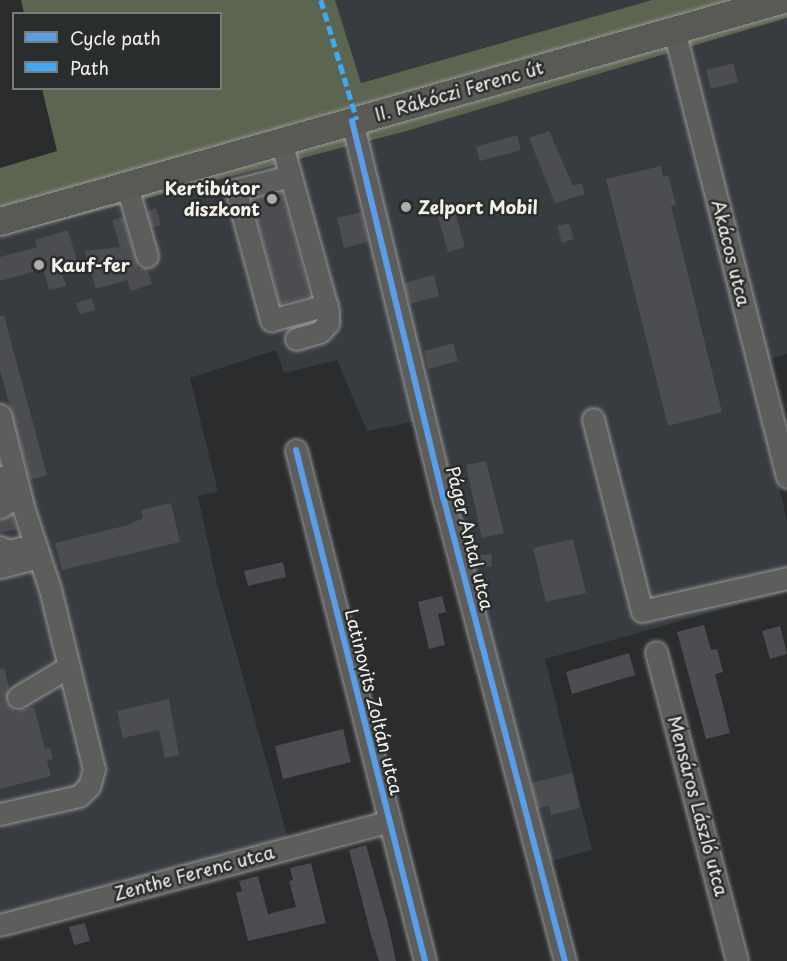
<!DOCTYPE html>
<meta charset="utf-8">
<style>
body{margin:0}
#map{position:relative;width:787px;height:961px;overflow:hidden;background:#2b2c2d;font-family:"Playpen Sans",sans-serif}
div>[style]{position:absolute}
.built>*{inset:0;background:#373c41}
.green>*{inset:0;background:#5c654f}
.building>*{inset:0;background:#4b4d51}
.roads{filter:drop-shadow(0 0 2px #979796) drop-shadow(0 0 2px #979796)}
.minor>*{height:21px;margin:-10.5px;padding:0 10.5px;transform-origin:10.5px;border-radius:10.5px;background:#5d5d5c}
.major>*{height:27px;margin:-13.5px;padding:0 13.5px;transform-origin:13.5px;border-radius:13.5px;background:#5a5a55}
.quiet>*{height:4.5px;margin-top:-2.25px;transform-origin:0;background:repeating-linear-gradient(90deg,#3fa9f5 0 9px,transparent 0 13.5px)}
.cycleway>*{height:6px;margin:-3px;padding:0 3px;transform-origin:3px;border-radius:3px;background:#5a9eea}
.dots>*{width:16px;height:16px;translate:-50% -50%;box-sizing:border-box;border:3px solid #2a2d2e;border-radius:50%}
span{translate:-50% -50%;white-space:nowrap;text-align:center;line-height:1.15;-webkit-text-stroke:5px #2a2d2e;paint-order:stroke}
.street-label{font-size:18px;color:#f4f1e8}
.poi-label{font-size:18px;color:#f4f1e8;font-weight:700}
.right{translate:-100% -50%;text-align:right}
.left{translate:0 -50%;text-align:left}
.legend{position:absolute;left:12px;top:12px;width:210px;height:78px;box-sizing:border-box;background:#2a2d2e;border:2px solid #7b7b78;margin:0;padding:8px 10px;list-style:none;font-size:18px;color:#f4f1e8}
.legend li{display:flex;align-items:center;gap:12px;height:30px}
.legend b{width:30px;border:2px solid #7b7b78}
</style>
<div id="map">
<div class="built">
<i style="clip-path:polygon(335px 0,652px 0,360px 83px)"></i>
<i style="clip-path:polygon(787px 18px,787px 354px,749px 367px,787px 520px,787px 591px,545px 659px,592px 850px,533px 866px,422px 420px,367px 431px,337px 360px,284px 373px,276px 350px,190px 378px,218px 492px,198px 496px,217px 584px,288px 839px,0 918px,0 236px,403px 132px)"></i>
</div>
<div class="green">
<i style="clip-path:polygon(21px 0,335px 0,361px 83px,652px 0,787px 0,787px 18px,403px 132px,0 236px,0 168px,57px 151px,42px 89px,220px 88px,220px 14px,24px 13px)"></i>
</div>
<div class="building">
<i style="clip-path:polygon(733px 63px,738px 82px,711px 89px,706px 70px)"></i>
<i style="clip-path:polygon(549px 131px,573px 186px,582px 183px,585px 194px,555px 203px,529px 138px)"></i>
<i style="clip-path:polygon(517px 135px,521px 150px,480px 161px,476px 147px)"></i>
<i style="clip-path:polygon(661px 166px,663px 177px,668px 175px,676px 205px,671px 206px,722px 412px,668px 426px,606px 179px)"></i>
<i style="clip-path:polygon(282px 191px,310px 296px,280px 304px,252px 199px)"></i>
<i style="clip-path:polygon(452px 201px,465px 247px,448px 252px,435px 206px)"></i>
<i style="clip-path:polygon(156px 208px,161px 225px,152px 228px,147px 211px)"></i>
<i style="clip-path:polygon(361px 212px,368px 242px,344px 248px,337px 218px)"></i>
<i style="clip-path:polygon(123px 217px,138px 269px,147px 268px,152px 284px,131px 291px,127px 280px,96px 289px,85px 251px,120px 247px,112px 220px)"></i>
<i style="clip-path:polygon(569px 223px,574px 239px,562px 243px,557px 226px)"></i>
<i style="clip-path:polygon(68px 230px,77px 261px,60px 265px,66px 286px,49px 290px,43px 269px,0 281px,0 257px,37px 247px,35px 240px)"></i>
<i style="clip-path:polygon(434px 275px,439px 296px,410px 304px,404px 283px)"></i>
<i style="clip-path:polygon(92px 298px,95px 310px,80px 314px,76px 303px)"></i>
<i style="clip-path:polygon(0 316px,4px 316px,47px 475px,30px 480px,0 370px)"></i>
<i style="clip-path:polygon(453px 343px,458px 361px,428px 369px,424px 351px)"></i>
<i style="clip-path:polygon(486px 461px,504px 533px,482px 538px,466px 465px)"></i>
<i style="clip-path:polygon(171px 503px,180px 542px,62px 570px,55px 543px,128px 525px,143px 518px,141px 510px)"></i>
<i style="clip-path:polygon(12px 515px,17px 529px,0 533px,0 520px)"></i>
<i style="clip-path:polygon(573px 539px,586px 593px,546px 602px,533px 548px)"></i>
<i style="clip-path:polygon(491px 554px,492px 566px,475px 568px,472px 556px)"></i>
<i style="clip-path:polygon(283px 562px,286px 577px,248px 586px,244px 571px)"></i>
<i style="clip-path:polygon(442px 596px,446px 612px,438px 614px,445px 645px,429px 649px,418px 602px)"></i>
<i style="clip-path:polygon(704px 625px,711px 650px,717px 649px,723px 672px,715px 674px,730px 733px,706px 739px,677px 632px)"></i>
<i style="clip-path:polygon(780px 626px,787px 654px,770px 659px,762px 631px)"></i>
<i style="clip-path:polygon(629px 653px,635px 675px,572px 694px,566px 672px)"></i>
<i style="clip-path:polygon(4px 668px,9px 688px,7px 703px,16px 712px,34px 707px,45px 749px,50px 748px,53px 759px,47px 760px,51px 776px,0 789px,0 669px)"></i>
<i style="clip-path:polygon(169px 699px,179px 755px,165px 758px,159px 730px,123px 738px,117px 711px)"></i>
<i style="clip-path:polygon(343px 729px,351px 762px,283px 779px,275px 746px)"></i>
<i style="clip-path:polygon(572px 773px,580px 808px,551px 815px,549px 806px,538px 808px,531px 783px)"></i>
<i style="clip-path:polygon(366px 845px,387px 920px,396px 961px,379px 961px,371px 935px,349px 850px)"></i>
<i style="clip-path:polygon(311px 863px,326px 923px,248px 941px,236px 893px,242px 891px,239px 881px,258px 876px,268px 914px,296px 907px,289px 881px,293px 880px,290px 868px)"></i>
<i style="clip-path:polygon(85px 923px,90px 941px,74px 945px,69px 927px)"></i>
</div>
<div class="roads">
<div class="minor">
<i style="left:674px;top:30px;width:461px;rotate:75.8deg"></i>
<i style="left:352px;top:121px;width:390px;rotate:76.4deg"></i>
<i style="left:444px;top:500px;width:477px;rotate:75.3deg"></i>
<i style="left:281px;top:141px;width:177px;rotate:74.6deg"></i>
<i style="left:328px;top:312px;width:11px;rotate:90deg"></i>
<i style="left:328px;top:323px;width:12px;rotate:132deg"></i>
<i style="left:320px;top:332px;width:25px;rotate:164deg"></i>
<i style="left:290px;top:176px;width:56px;rotate:165.5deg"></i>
<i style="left:236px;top:190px;width:135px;rotate:74.9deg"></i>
<i style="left:271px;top:320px;width:58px;rotate:-15deg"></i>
<i style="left:127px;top:186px;width:73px;rotate:74.1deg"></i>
<i style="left:0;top:415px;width:98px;rotate:75.8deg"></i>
<i style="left:24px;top:510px;width:83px;rotate:71.8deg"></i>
<i style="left:50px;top:589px;width:185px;rotate:76.3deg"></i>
<i style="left:94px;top:769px;width:18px;rotate:106deg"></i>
<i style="left:89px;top:786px;width:14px;rotate:135deg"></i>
<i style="left:79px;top:796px;width:81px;rotate:167.2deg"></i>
<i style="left:593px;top:419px;width:198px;rotate:75.7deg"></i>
<i style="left:642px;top:611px;width:149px;rotate:-12.8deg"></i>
<i style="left:296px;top:450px;width:527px;rotate:75.83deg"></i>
<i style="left:0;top:507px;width:9px;rotate:-32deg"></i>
<i style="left:8px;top:502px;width:26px;rotate:-106deg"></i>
<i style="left:0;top:547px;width:9px;rotate:27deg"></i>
<i style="left:8px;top:551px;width:28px;rotate:-13deg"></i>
<i style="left:0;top:567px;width:40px;rotate:-14.4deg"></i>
<i style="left:656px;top:652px;width:319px;rotate:75.3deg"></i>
<i style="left:18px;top:697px;width:58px;rotate:-31deg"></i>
<i style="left:0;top:925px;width:401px;rotate:-14.9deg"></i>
</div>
<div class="major">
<i style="left:0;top:221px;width:811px;rotate:-15.82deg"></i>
</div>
</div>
<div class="quiet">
<i style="left:321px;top:0;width:125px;rotate:73.3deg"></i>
</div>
<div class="cycleway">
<i style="left:352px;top:121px;width:390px;rotate:76.4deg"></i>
<i style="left:444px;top:500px;width:477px;rotate:75.3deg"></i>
<i style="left:296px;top:450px;width:527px;rotate:75.83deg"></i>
</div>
<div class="dots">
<i style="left:272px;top:199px;background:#aeaca7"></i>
<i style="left:406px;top:207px;background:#aeaca7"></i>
<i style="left:39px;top:265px;background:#aeaca7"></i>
</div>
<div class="street-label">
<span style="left:459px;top:91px;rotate:-16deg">II. Rákóczi Ferenc út</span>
<span style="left:731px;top:253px;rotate:76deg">Akácos utca</span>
<span style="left:470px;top:538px;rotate:76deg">Páger Antal utca</span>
<span style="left:374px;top:702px;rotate:76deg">Latinovits Zoltán utca</span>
<span style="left:698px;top:806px;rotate:75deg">Mensáros László utca</span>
<span style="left:194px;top:873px;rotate:-15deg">Zenthe Ferenc utca</span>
</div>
<div class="poi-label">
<span class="right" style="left:260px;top:199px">Kertibútor<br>diszkont</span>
<span class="left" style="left:418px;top:207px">Zelport Mobil</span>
<span class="left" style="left:51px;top:265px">Kauf-fer</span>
</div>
<ul class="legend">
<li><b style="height:8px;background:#5a9eea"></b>Cycle path</li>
<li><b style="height:8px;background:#3fa9f5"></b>Path</li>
</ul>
</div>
